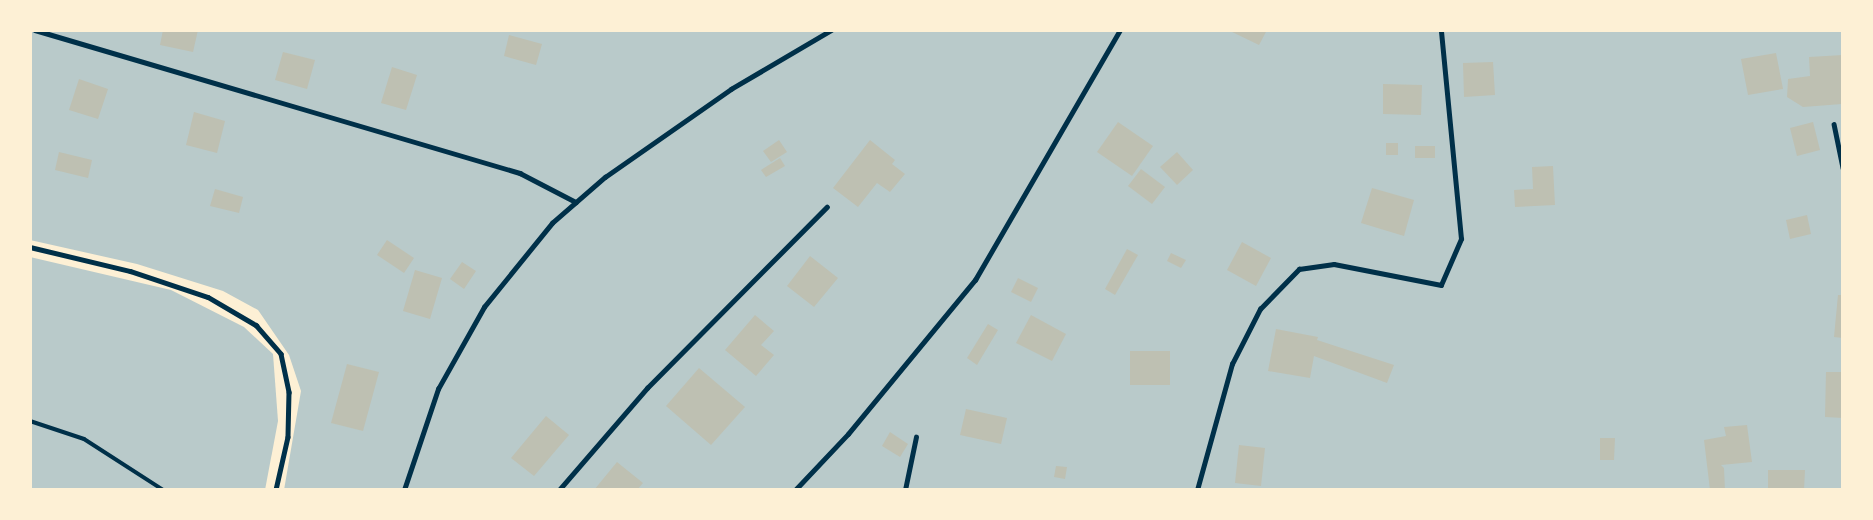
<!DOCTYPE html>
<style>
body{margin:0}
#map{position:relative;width:1873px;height:520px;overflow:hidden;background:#fdf0d5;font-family:"Exo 2",sans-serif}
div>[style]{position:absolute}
.green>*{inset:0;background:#b9caca}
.building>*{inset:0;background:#bec0b2}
.path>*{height:4px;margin:-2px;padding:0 2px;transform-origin:2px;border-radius:2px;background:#003049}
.service>*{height:4.5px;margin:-2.25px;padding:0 2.25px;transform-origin:2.25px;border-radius:2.25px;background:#003049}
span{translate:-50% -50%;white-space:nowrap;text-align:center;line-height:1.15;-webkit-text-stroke:6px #fdf0d5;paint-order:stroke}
.frame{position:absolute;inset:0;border:32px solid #fdf0d5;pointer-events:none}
</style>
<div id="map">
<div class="green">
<i style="clip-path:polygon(30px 30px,1843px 30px,1843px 490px,284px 490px,301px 391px,289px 355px,258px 310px,223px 291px,137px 264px,30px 240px)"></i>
<i style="clip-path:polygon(30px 257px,171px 290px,244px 327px,273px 354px,278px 421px,265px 490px,30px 490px)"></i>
</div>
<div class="building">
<i style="clip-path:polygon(163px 30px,198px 30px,193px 52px,160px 45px)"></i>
<i style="clip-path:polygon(1228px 30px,1267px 30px,1259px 45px)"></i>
<i style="clip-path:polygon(509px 35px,542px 44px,536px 65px,504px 56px)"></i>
<i style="clip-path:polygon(283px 52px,315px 60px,307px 89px,275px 80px)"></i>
<i style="clip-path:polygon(1776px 53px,1783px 89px,1748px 95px,1741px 59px)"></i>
<i style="clip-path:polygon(1843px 55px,1842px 104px,1803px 107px,1787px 97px,1788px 79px,1810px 76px,1809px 57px)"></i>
<i style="clip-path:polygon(1493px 62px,1495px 95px,1464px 97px,1463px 63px)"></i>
<i style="clip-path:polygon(392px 67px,417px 75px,406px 110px,381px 103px)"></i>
<i style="clip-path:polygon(79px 79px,108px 89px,98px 119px,69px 110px)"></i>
<i style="clip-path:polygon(1383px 84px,1422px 85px,1421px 115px,1383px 114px)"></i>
<i style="clip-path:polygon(194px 112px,225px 121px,217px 153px,186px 145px)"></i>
<i style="clip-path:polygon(1118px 122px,1153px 146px,1132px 176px,1097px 152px)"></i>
<i style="clip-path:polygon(1813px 122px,1820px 150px,1797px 156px,1790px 128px)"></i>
<i style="clip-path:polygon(779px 140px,787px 152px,771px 162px,763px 151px)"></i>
<i style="clip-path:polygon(870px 140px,895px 160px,892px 164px,905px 174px,890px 192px,877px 183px,858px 207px,833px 188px)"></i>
<i style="clip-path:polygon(1386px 143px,1398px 143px,1398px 155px,1386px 155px)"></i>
<i style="clip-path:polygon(1415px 146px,1435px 146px,1435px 158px,1415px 158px)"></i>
<i style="clip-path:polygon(59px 152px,92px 160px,88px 178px,55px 170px)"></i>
<i style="clip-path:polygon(1177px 152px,1193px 170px,1177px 185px,1160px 167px)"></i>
<i style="clip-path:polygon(780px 158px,785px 166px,766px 177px,761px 170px)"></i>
<i style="clip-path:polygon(1553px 166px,1555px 205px,1515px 207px,1514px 190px,1533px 189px,1532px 167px)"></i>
<i style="clip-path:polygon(1141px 169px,1165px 187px,1152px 204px,1128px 186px)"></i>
<i style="clip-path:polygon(1372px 188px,1414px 200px,1404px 236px,1361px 223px)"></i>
<i style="clip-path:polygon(215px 189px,243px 197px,239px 213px,210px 206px)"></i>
<i style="clip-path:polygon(1807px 215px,1811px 234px,1790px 239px,1786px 220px)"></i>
<i style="clip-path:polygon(387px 240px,414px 258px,404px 273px,377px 255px)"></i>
<i style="clip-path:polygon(1242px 242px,1271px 258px,1256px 286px,1227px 270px)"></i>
<i style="clip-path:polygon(1127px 249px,1138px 255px,1115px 295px,1105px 289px)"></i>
<i style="clip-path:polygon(1171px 253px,1186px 260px,1181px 268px,1167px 261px)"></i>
<i style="clip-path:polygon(810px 256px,838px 278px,814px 307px,787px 286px)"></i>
<i style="clip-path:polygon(462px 262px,476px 271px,464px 289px,450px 279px)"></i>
<i style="clip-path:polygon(415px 270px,442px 278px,430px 319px,403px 311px)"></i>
<i style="clip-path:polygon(1018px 278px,1038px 288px,1031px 302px,1011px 292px)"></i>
<i style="clip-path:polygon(1838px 295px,1843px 295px,1843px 338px,1834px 337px)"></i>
<i style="clip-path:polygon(755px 315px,774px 331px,761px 345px,774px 355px,756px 376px,725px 350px)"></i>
<i style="clip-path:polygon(1031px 315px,1066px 334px,1052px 361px,1016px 343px)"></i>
<i style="clip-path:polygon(988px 324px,998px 330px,977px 365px,967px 358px)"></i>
<i style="clip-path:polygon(1276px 329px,1318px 337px,1317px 340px,1394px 365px,1387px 383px,1314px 356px,1310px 378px,1268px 371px)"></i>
<i style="clip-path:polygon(1130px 351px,1170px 351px,1170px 385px,1130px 385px)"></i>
<i style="clip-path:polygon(347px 364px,379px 372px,363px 431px,331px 423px)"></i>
<i style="clip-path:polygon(699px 368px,745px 407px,711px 445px,666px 406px)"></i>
<i style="clip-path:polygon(1826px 372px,1843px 372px,1843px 418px,1825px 417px)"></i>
<i style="clip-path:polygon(966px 409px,1007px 418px,1001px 444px,960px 435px)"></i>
<i style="clip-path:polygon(546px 416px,569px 435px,534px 476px,511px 458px)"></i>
<i style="clip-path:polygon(1747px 425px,1752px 462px,1721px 465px,1724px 468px,1725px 490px,1710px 490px,1704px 440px,1726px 436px,1724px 427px)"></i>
<i style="clip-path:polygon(890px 432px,908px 444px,900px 457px,882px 446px)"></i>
<i style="clip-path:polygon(1600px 438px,1615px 438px,1614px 460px,1600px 460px)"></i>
<i style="clip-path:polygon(1239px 445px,1265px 448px,1261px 486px,1235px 483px)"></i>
<i style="clip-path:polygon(617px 462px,643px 483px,637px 490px,594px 490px)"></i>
<i style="clip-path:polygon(1056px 466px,1067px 467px,1065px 479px,1054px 477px)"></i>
<i style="clip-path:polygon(1768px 470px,1805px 470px,1804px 490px,1768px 490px)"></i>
</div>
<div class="path">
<i style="left:30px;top:421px;width:57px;rotate:18.4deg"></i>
<i style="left:84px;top:439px;width:94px;rotate:32.8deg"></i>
</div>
<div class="service">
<i style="left:35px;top:30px;width:506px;rotate:16.43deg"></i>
<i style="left:520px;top:173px;width:63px;rotate:27.4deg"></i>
<i style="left:1834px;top:124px;width:45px;rotate:78.4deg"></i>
<i style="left:30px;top:247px;width:103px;rotate:13.5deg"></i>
<i style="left:130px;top:271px;width:82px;rotate:18.4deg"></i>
<i style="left:208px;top:297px;width:56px;rotate:30.3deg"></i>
<i style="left:256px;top:325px;width:38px;rotate:49deg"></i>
<i style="left:281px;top:354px;width:39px;rotate:78deg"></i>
<i style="left:289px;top:392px;width:45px;rotate:91.3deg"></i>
<i style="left:288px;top:437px;width:54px;rotate:102.8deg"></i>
<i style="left:404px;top:490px;width:107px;rotate:-71.4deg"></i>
<i style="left:438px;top:389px;width:94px;rotate:-60.7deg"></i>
<i style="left:484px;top:307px;width:108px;rotate:-51deg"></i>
<i style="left:552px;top:223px;width:70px;rotate:-41deg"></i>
<i style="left:605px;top:177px;width:154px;rotate:-34.9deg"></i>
<i style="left:731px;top:89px;width:116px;rotate:-30.5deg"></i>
<i style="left:559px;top:490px;width:135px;rotate:-49.2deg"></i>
<i style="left:647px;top:388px;width:255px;rotate:-45.2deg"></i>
<i style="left:795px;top:490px;width:77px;rotate:-46.6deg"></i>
<i style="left:848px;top:434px;width:200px;rotate:-50.5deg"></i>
<i style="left:975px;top:280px;width:289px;rotate:-59.9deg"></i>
<i style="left:905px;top:490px;width:54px;rotate:-78.3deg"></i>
<i style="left:1197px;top:490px;width:131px;rotate:-74.5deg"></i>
<i style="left:1232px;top:364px;width:62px;rotate:-63deg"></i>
<i style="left:1260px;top:309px;width:56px;rotate:-45.7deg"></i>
<i style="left:1299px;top:269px;width:35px;rotate:-8deg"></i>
<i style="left:1334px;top:264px;width:109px;rotate:11.1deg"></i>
<i style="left:1441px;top:285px;width:50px;rotate:-66.5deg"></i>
<i style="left:1461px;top:239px;width:210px;rotate:-95.5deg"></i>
</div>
<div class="frame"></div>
</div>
